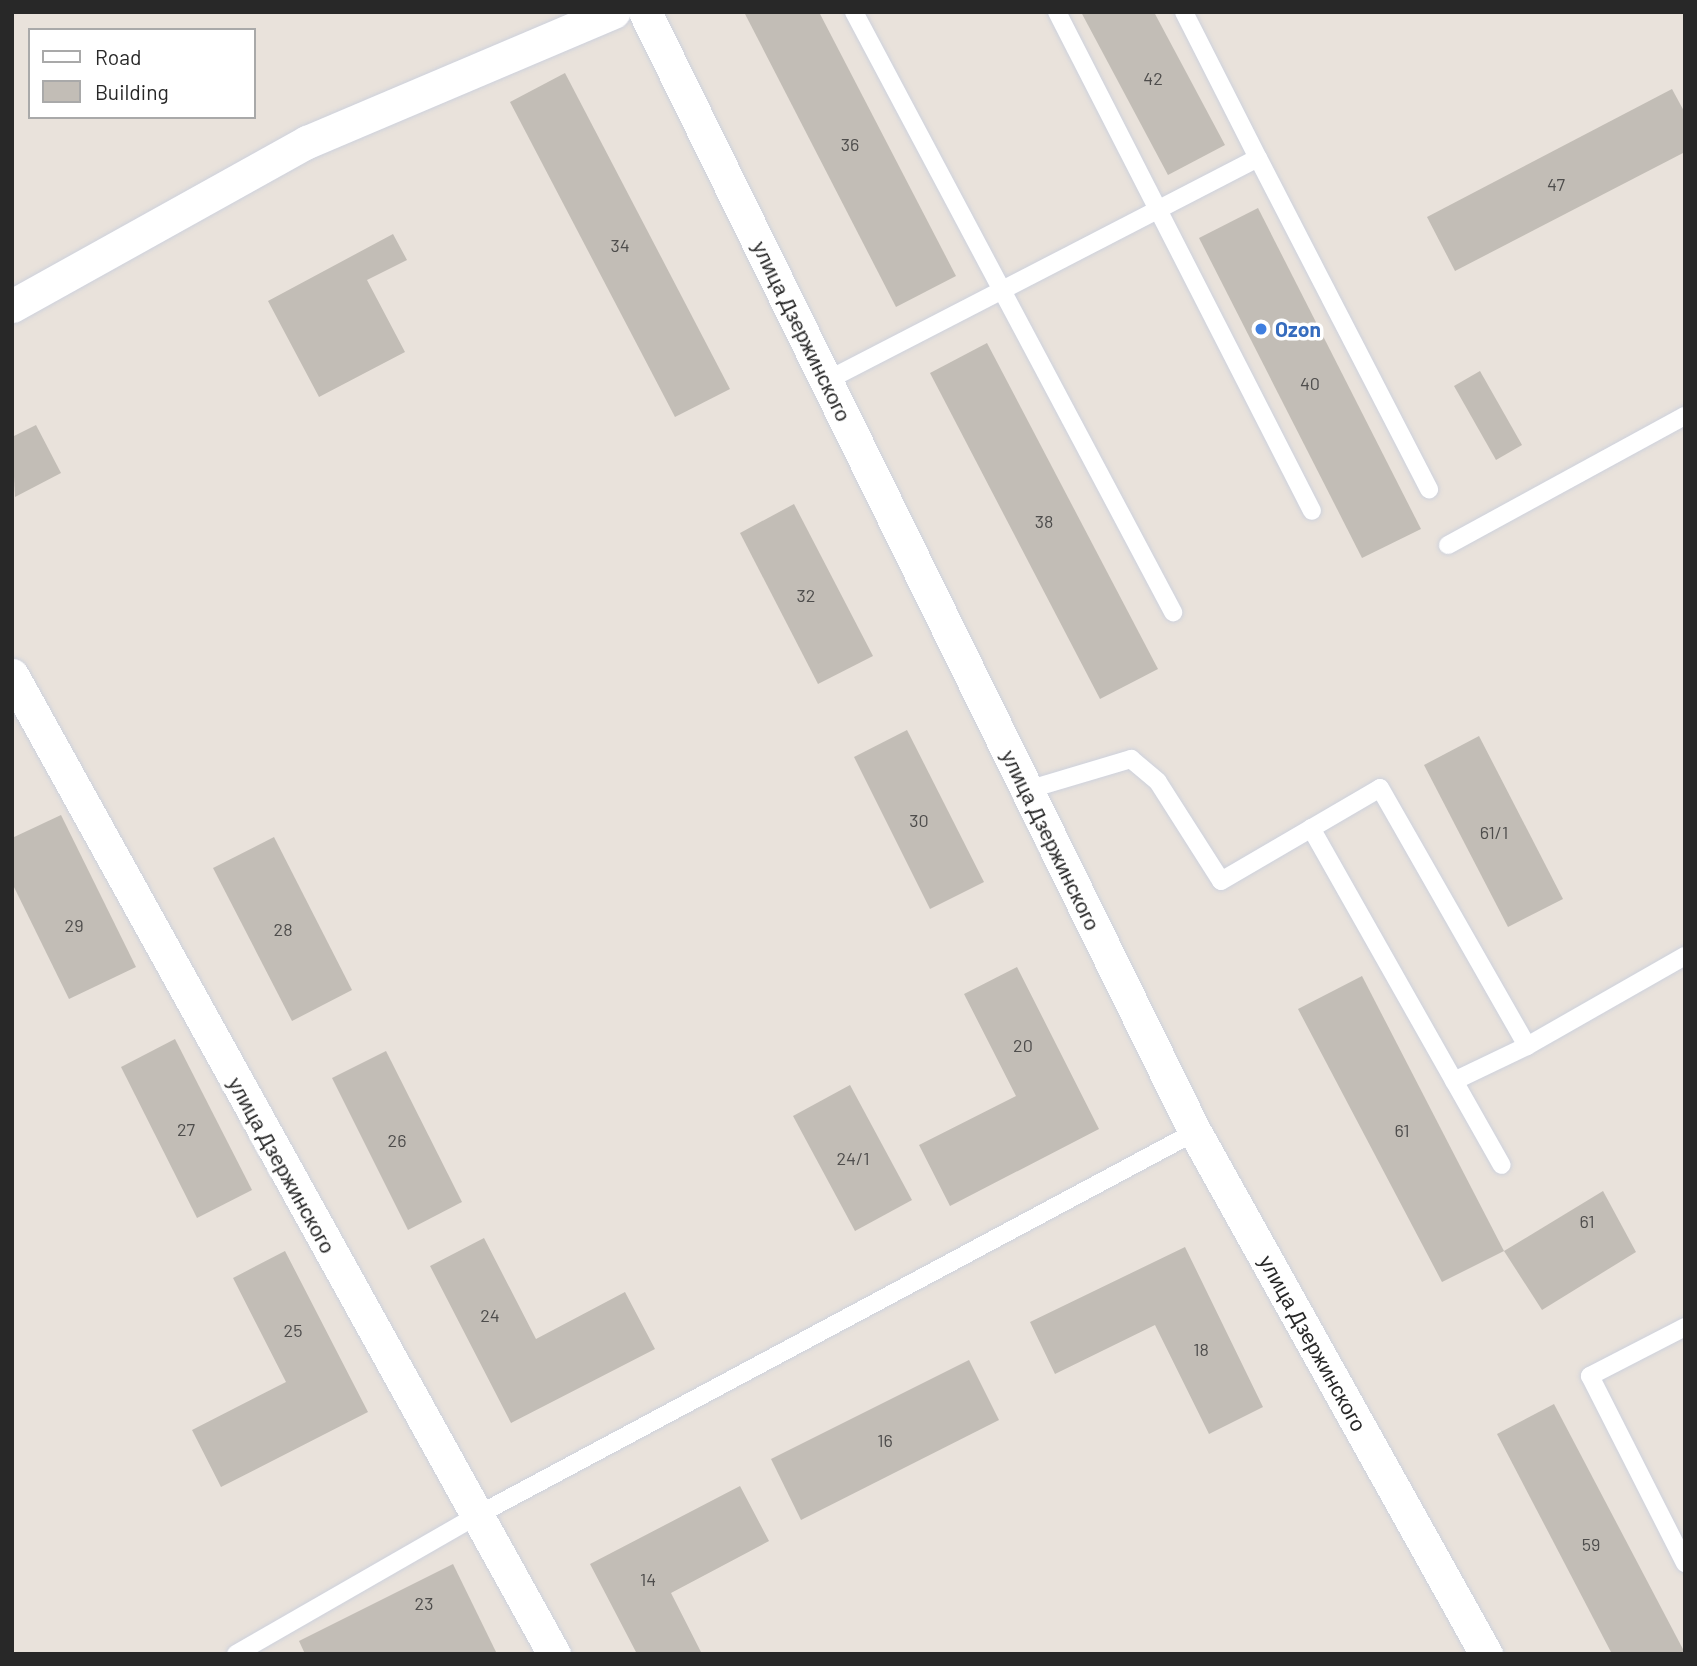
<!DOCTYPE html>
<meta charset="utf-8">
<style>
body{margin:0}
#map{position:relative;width:1697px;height:1666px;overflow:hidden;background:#e9e2db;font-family:Barlow,sans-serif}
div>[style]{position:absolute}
.building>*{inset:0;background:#c2bdb6}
.roads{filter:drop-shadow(0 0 2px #cdd1dc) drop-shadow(0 0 2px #cdd1dc)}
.service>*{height:18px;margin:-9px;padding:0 9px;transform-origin:9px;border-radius:9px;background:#fff}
.minor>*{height:33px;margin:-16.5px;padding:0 16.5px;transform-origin:16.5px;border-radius:16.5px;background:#fff}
.dots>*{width:19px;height:19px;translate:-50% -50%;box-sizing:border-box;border:4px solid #fff;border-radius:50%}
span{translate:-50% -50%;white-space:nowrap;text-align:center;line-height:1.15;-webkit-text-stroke:7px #fff;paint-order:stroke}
.number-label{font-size:18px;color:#4e4d4c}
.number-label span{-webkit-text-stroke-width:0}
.shop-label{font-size:21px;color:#366cbe;font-weight:700}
.left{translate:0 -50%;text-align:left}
.street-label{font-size:21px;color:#282828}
.frame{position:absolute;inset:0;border:14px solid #282828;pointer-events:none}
.legend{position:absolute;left:28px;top:28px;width:228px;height:91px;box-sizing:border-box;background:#fff;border:2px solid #a9a9a9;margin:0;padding:9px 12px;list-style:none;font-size:21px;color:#282828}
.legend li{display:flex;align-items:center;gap:14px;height:35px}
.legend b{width:35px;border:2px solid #a9a9a9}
</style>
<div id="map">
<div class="building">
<i style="clip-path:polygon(744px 12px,819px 12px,956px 276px,896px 307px)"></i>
<i style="clip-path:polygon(1081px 12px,1154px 12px,1225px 145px,1168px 175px)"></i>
<i style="clip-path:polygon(565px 73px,730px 389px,675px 417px,510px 102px)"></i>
<i style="clip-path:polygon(1672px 89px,1685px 113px,1685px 152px,1455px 271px,1427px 217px)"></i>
<i style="clip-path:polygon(1258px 208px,1421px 529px,1362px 558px,1199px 238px)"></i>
<i style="clip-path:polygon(393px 234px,407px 260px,367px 280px,405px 352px,319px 397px,268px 301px)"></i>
<i style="clip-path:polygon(987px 343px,1158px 669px,1100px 699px,930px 373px)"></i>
<i style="clip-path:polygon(1480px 371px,1522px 445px,1496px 460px,1454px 386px)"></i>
<i style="clip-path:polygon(36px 425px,61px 473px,15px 497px,12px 437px)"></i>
<i style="clip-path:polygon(794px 504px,873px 656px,818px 684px,740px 533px)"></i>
<i style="clip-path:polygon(907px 730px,984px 882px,930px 909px,854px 757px)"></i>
<i style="clip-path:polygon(1479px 736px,1563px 899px,1508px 927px,1424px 765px)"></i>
<i style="clip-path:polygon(61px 815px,136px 967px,69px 999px,12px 883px,12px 838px)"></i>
<i style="clip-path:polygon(274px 837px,352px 990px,292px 1021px,213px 868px)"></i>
<i style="clip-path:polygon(1017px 967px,1099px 1129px,950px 1206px,919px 1145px,1016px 1096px,964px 994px)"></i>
<i style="clip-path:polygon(1362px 976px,1504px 1251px,1442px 1282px,1298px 1009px)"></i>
<i style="clip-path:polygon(175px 1039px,252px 1190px,197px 1218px,121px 1067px)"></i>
<i style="clip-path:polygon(386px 1051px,462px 1202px,408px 1230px,332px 1078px)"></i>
<i style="clip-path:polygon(850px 1085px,912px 1200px,855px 1231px,793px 1116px)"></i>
<i style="clip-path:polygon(1603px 1191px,1636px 1252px,1542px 1310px,1504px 1251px)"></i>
<i style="clip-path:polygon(484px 1238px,536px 1339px,625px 1292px,655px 1349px,511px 1423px,430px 1266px)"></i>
<i style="clip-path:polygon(1185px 1247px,1263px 1407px,1209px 1434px,1155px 1325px,1055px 1374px,1030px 1322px)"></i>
<i style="clip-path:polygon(285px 1251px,368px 1412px,221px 1487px,192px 1430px,286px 1382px,233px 1278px)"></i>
<i style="clip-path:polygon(969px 1360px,999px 1420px,801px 1520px,771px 1459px)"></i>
<i style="clip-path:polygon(1554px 1404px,1685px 1653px,1685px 1654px,1612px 1654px,1497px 1434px)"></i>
<i style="clip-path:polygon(740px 1486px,769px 1541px,671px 1593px,702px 1654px,637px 1654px,590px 1564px)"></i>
<i style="clip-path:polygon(453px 1564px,497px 1654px,305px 1654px,299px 1641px)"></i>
</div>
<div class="roads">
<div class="service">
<i style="left:854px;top:12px;width:680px;rotate:62deg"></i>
<i style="left:1057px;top:12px;width:560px;rotate:62.93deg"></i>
<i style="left:1258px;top:158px;width:373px;rotate:62.7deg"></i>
<i style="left:826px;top:381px;width:486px;rotate:-27.3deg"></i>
<i style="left:1258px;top:158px;width:164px;rotate:-116.9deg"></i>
<i style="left:1448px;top:545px;width:270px;rotate:-28.6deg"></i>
<i style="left:1027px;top:790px;width:109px;rotate:-16.6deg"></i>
<i style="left:1131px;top:759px;width:35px;rotate:40deg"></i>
<i style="left:1158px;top:782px;width:117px;rotate:57.5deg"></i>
<i style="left:1221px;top:881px;width:184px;rotate:-30.3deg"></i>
<i style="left:1380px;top:788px;width:297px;rotate:60.3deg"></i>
<i style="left:1527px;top:1046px;width:182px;rotate:-29.7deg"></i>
<i style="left:1311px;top:828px;width:387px;rotate:60.5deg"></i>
<i style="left:1454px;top:1081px;width:81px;rotate:-25.6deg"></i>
<i style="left:1685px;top:1327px;width:107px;rotate:152.7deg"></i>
<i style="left:1590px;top:1376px;width:210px;rotate:63.1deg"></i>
<i style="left:236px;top:1654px;width:277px;rotate:-29.9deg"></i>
<i style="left:476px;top:1516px;width:815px;rotate:-28.11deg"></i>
</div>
<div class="minor">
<i style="left:645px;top:12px;width:1248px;rotate:63.85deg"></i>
<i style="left:1195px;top:1132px;width:598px;rotate:60.86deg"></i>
<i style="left:12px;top:306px;width:338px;rotate:-29.1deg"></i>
<i style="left:307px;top:142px;width:333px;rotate:-23deg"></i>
<i style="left:12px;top:675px;width:1119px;rotate:61.03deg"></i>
</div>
</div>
<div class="dots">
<i style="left:1261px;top:329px;background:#3f7fe0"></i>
</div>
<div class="number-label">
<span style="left:1153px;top:78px">42</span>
<span style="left:850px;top:144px">36</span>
<span style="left:1556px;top:184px">47</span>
<span style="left:620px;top:245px">34</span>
<span style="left:1310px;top:383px">40</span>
<span style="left:1044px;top:521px">38</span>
<span style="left:806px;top:595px">32</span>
<span style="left:919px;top:820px">30</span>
<span style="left:1494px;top:832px">61/1</span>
<span style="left:74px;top:925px">29</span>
<span style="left:283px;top:929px">28</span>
<span style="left:1023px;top:1045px">20</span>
<span style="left:186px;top:1129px">27</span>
<span style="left:1402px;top:1130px">61</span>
<span style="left:397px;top:1140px">26</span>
<span style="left:853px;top:1158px">24/1</span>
<span style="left:1587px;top:1221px">61</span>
<span style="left:490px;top:1315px">24</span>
<span style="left:293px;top:1330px">25</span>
<span style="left:1201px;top:1349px">18</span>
<span style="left:885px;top:1440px">16</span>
<span style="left:1591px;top:1544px">59</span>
<span style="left:648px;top:1579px">14</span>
<span style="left:424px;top:1603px">23</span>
</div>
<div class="shop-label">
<span class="left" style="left:1275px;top:329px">Ozon</span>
</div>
<div class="street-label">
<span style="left:802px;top:331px;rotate:64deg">улица Дзержинского</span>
<span style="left:1051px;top:840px;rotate:64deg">улица Дзержинского</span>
<span style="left:282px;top:1165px;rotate:61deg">улица Дзержинского</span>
<span style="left:1313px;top:1343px;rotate:61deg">улица Дзержинского</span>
</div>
<div class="frame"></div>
<ul class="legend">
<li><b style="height:9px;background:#fff"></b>Road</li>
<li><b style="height:19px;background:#c2bdb6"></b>Building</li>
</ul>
</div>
